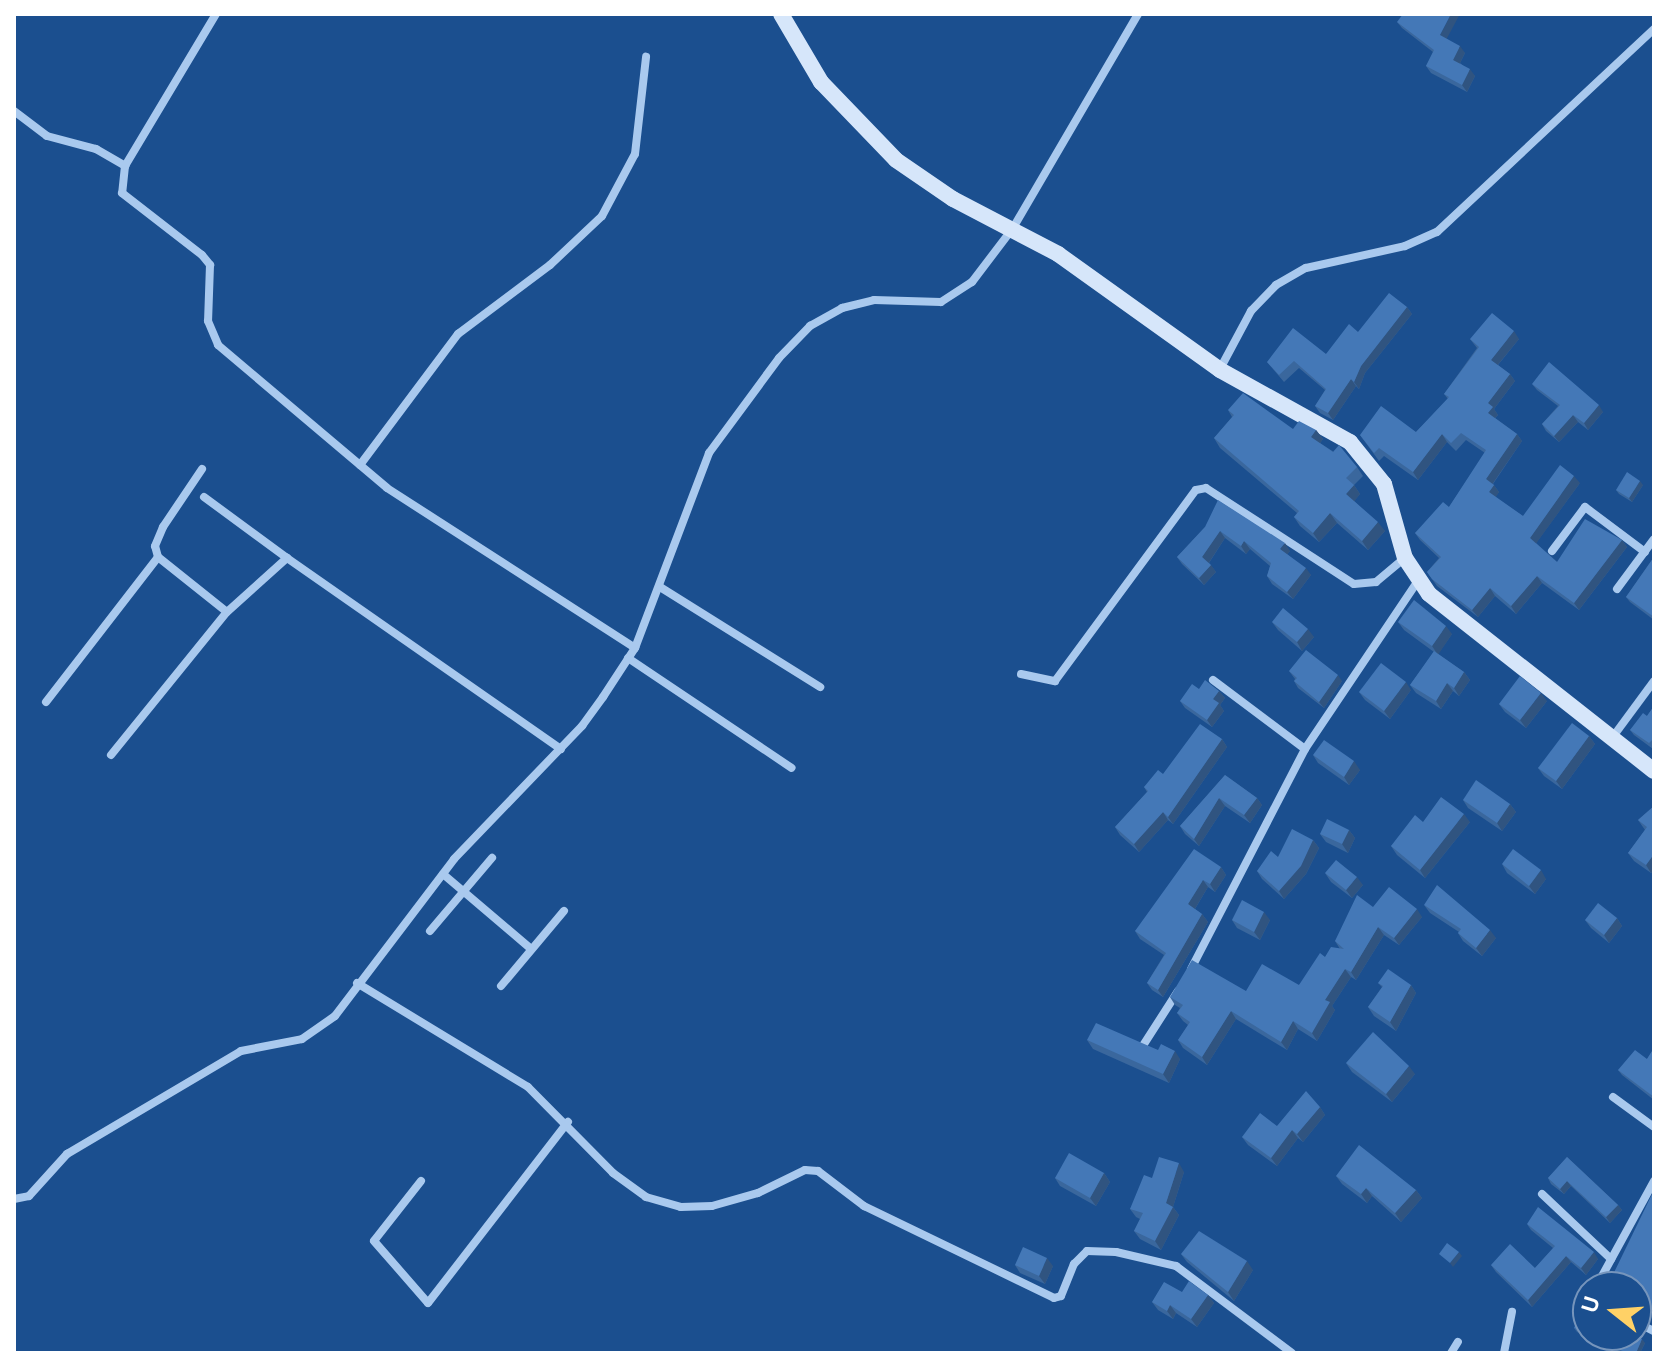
<!DOCTYPE html>
<style>
body{margin:0}
#map{position:relative;width:1668px;height:1367px;overflow:hidden;background:#1b4f8f;font-family:Figtree,sans-serif}
div>[style]{position:absolute}
.street>*{height:8px;margin:-4px;padding:0 4px;transform-origin:4px;border-radius:4px;background:#a9c9ee}
.secondary>*{height:16px;margin:-8px;padding:0 8px;transform-origin:8px;border-radius:8px;background:#d6e6fa}
.wall>*{inset:0;background:#3a679d}
.shaded-wall>*{inset:0;background:#305480}
.building>*{inset:0;background:#4478b7}
span{translate:-50% -50%;white-space:nowrap;text-align:center;line-height:1.15;-webkit-text-stroke:8px #1b4f8f;paint-order:stroke}
.frame{position:absolute;inset:0;border:16px solid #fff;pointer-events:none}
.north{position:absolute;left:1572px;top:1271px;width:80px;height:80px;box-sizing:border-box;background:#1b4f8f;border:2px solid #7695bc;border-radius:50%;rotate:287deg;font-size:22px;font-weight:700;line-height:32px;text-align:center;color:#fff}
.north::after{content:'';display:block;margin:auto;width:28px;height:36px;background:#ffd166;clip-path:polygon(50% 0,100% 100%,50% 72%,0 100%)}
</style>
<div id="map">
<div class="street">
<i style="left:14px;top:111px;width:41px;rotate:37.1deg"></i>
<i style="left:47px;top:136px;width:51px;rotate:14.9deg"></i>
<i style="left:96px;top:149px;width:34px;rotate:30deg"></i>
<i style="left:125px;top:166px;width:27px;rotate:96deg"></i>
<i style="left:122px;top:193px;width:101px;rotate:37.8deg"></i>
<i style="left:202px;top:255px;width:13px;rotate:51deg"></i>
<i style="left:210px;top:265px;width:56px;rotate:92deg"></i>
<i style="left:208px;top:321px;width:26px;rotate:67deg"></i>
<i style="left:218px;top:345px;width:221px;rotate:40.2deg"></i>
<i style="left:387px;top:488px;width:295px;rotate:32.8deg"></i>
<i style="left:125px;top:166px;width:177px;rotate:-59.1deg"></i>
<i style="left:1220px;top:369px;width:66px;rotate:-61.9deg"></i>
<i style="left:1251px;top:311px;width:36px;rotate:-46deg"></i>
<i style="left:1276px;top:285px;width:34px;rotate:-30deg"></i>
<i style="left:1306px;top:268px;width:101px;rotate:-12.5deg"></i>
<i style="left:1405px;top:246px;width:35px;rotate:-24deg"></i>
<i style="left:1437px;top:232px;width:297px;rotate:-43.1deg"></i>
<i style="left:360px;top:465px;width:164px;rotate:-53.2deg"></i>
<i style="left:458px;top:334px;width:115px;rotate:-36.9deg"></i>
<i style="left:550px;top:265px;width:71px;rotate:-43.3deg"></i>
<i style="left:602px;top:216px;width:70px;rotate:-62deg"></i>
<i style="left:635px;top:154px;width:98px;rotate:-83.5deg"></i>
<i style="left:204px;top:497px;width:103px;rotate:36.3deg"></i>
<i style="left:1552px;top:551px;width:55px;rotate:-53.1deg"></i>
<i style="left:1585px;top:507px;width:75px;rotate:36.9deg"></i>
<i style="left:158px;top:557px;width:88px;rotate:38.6deg"></i>
<i style="left:660px;top:587px;width:189px;rotate:32deg"></i>
<i style="left:1617px;top:589px;width:62px;rotate:-53.5deg"></i>
<i style="left:628px;top:658px;width:197px;rotate:33.9deg"></i>
<i style="left:1021px;top:674px;width:35px;rotate:12deg"></i>
<i style="left:1055px;top:681px;width:237px;rotate:-53.6deg"></i>
<i style="left:1196px;top:490px;width:10px;rotate:-11deg"></i>
<i style="left:1206px;top:488px;width:176px;rotate:33deg"></i>
<i style="left:1354px;top:584px;width:22px;rotate:-5deg"></i>
<i style="left:1376px;top:582px;width:38px;rotate:-40deg"></i>
<i style="left:1213px;top:680px;width:115px;rotate:36.9deg"></i>
<i style="left:46px;top:702px;width:183px;rotate:-52.3deg"></i>
<i style="left:158px;top:557px;width:11px;rotate:-105deg"></i>
<i style="left:155px;top:546px;width:21px;rotate:-67deg"></i>
<i style="left:163px;top:527px;width:70px;rotate:-56.1deg"></i>
<i style="left:1612px;top:738px;width:71px;rotate:-53.6deg"></i>
<i style="left:111px;top:755px;width:184px;rotate:-51deg"></i>
<i style="left:227px;top:612px;width:81px;rotate:-42deg"></i>
<i style="left:287px;top:558px;width:334px;rotate:34.9deg"></i>
<i style="left:443px;top:874px;width:114px;rotate:40.4deg"></i>
<i style="left:430px;top:931px;width:96px;rotate:-49.7deg"></i>
<i style="left:1191px;top:969px;width:248px;rotate:-62.6deg"></i>
<i style="left:1305px;top:749px;width:202px;rotate:-56.1deg"></i>
<i style="left:357px;top:983px;width:200px;rotate:31.3deg"></i>
<i style="left:528px;top:1087px;width:121px;rotate:45.3deg"></i>
<i style="left:613px;top:1173px;width:41px;rotate:36deg"></i>
<i style="left:646px;top:1197px;width:36px;rotate:16deg"></i>
<i style="left:681px;top:1207px;width:31px;rotate:-2deg"></i>
<i style="left:712px;top:1206px;width:48px;rotate:-15.8deg"></i>
<i style="left:758px;top:1193px;width:52px;rotate:-26.1deg"></i>
<i style="left:805px;top:1170px;width:13px;rotate:4deg"></i>
<i style="left:818px;top:1171px;width:58px;rotate:37.3deg"></i>
<i style="left:864px;top:1206px;width:211px;rotate:25.8deg"></i>
<i style="left:1054px;top:1298px;width:7px;rotate:-16deg"></i>
<i style="left:1061px;top:1296px;width:35px;rotate:-68deg"></i>
<i style="left:1074px;top:1264px;width:18px;rotate:-45deg"></i>
<i style="left:1087px;top:1251px;width:29px;rotate:2deg"></i>
<i style="left:1116px;top:1252px;width:62px;rotate:13.1deg"></i>
<i style="left:1176px;top:1266px;width:145px;rotate:36.9deg"></i>
<i style="left:501px;top:986px;width:98px;rotate:-50deg"></i>
<i style="left:1144px;top:1044px;width:63px;rotate:-57.3deg"></i>
<i style="left:1613px;top:1097px;width:51px;rotate:36.2deg"></i>
<i style="left:421px;top:1181px;width:76px;rotate:128.1deg"></i>
<i style="left:374px;top:1241px;width:82px;rotate:48.9deg"></i>
<i style="left:428px;top:1303px;width:229px;rotate:-52.3deg"></i>
<i style="left:1542px;top:1194px;width:95px;rotate:43.3deg"></i>
<i style="left:14px;top:1199px;width:15px;rotate:-11deg"></i>
<i style="left:29px;top:1196px;width:57px;rotate:-47.9deg"></i>
<i style="left:67px;top:1154px;width:202px;rotate:-30.6deg"></i>
<i style="left:241px;top:1051px;width:62px;rotate:-11.1deg"></i>
<i style="left:302px;top:1039px;width:40px;rotate:-34.9deg"></i>
<i style="left:335px;top:1016px;width:197px;rotate:-52.8deg"></i>
<i style="left:454px;top:859px;width:185px;rotate:-46.1deg"></i>
<i style="left:582px;top:726px;width:36px;rotate:-54deg"></i>
<i style="left:603px;top:697px;width:59px;rotate:-56.9deg"></i>
<i style="left:635px;top:648px;width:209px;rotate:-69.2deg"></i>
<i style="left:709px;top:453px;width:118px;rotate:-53.6deg"></i>
<i style="left:779px;top:358px;width:45px;rotate:-45.9deg"></i>
<i style="left:810px;top:326px;width:37px;rotate:-29deg"></i>
<i style="left:842px;top:308px;width:33px;rotate:-14deg"></i>
<i style="left:874px;top:300px;width:67px;rotate:1.7deg"></i>
<i style="left:941px;top:302px;width:37px;rotate:-33deg"></i>
<i style="left:972px;top:282px;width:68px;rotate:-52.8deg"></i>
<i style="left:1013px;top:228px;width:248px;rotate:-59.7deg"></i>
<i style="left:1596px;top:1287px;width:121px;rotate:-61.3deg"></i>
<i style="left:1636px;top:1322px;width:20px;rotate:27deg"></i>
<i style="left:1451px;top:1353px;width:13px;rotate:-58deg"></i>
<i style="left:1504px;top:1353px;width:42px;rotate:-79deg"></i>
</div>
<div class="secondary">
<i style="left:781px;top:14px;width:79px;rotate:59.5deg"></i>
<i style="left:821px;top:82px;width:108px;rotate:46.1deg"></i>
<i style="left:896px;top:160px;width:69px;rotate:34.4deg"></i>
<i style="left:953px;top:199px;width:119px;rotate:27.6deg"></i>
<i style="left:1058px;top:254px;width:199px;rotate:35.6deg"></i>
<i style="left:1220px;top:370px;width:149px;rotate:29deg"></i>
<i style="left:1350px;top:442px;width:54px;rotate:51deg"></i>
<i style="left:1384px;top:484px;width:77px;rotate:74.2deg"></i>
<i style="left:1405px;top:558px;width:43px;rotate:56.3deg"></i>
<i style="left:1429px;top:594px;width:286px;rotate:38.2deg"></i>
</div>
<div class="wall">
<i style="clip-path:polygon(1397px 22px,1447px 39px,1465px 53px,1460px 63px,1475px 76px,1467px 92px,1431px 73px,1426px 66px,1433px 52px,1402px 28px)"></i>
<i style="clip-path:polygon(1407px 307px,1412px 314px,1365px 373px,1359px 389px,1356px 386px,1333px 420px,1320px 413px,1315px 406px,1325px 390px,1299px 368px,1284px 382px,1267px 362px,1326px 354px,1358px 332px)"></i>
<i style="clip-path:polygon(1470px 339px,1519px 339px,1498px 365px,1510px 374px,1515px 381px,1494px 409px,1498px 415px,1495px 418px,1517px 434px,1522px 441px,1493px 484px,1499px 492px,1495px 497px,1523px 516px,1580px 483px,1536px 543px,1557px 562px,1622px 540px,1627px 547px,1579px 610px,1542px 583px,1516px 614px,1495px 596px,1478px 617px,1437px 586px,1427px 572px,1439px 558px,1420px 540px,1415px 533px,1449px 507px,1485px 453px,1466px 440px,1456px 451px,1447px 442px,1418px 480px,1384px 456px,1379px 461px,1360px 435px,1416px 432px,1448px 399px,1444px 394px,1477px 348px)"></i>
<i style="clip-path:polygon(1532px 384px,1603px 412px,1588px 430px,1578px 422px,1559px 442px,1546px 431px,1542px 424px,1558px 406px,1537px 390px)"></i>
<i style="clip-path:polygon(1228px 410px,1293px 429px,1316px 430px,1323px 439px,1320px 443px,1357px 467px,1363px 476px,1354px 485px,1360px 494px,1354px 501px,1385px 531px,1368px 550px,1337px 523px,1319px 542px,1300px 526px,1294px 517px,1297px 513px,1220px 448px,1214px 438px,1232px 417px)"></i>
<i style="clip-path:polygon(1643px 485px,1632px 502px,1619px 494px,1616px 490px)"></i>
<i style="clip-path:polygon(1205px 527px,1290px 551px,1287px 554px,1311px 575px,1293px 599px,1272px 584px,1267px 576px,1270px 566px,1250px 549px,1246px 554px,1225px 538px,1209px 563px,1216px 572px,1204px 585px,1182px 564px,1177px 557px)"></i>
<i style="clip-path:polygon(1654px 557px,1654px 620px,1630px 602px,1626px 597px)"></i>
<i style="clip-path:polygon(1272px 622px,1314px 637px,1302px 651px,1278px 630px)"></i>
<i style="clip-path:polygon(1398px 622px,1452px 634px,1438px 654px,1464px 672px,1470px 680px,1459px 696px,1453px 691px,1441px 709px,1416px 693px,1410px 685px,1434px 652px,1404px 630px)"></i>
<i style="clip-path:polygon(1289px 671px,1342px 681px,1324px 708px,1298px 688px,1294px 681px,1295px 679px)"></i>
<i style="clip-path:polygon(1199px 689px,1219px 691px,1225px 698px,1220px 705px,1224px 711px,1212px 727px,1185px 708px,1180px 701px)"></i>
<i style="clip-path:polygon(1411px 690px,1390px 719px,1365px 700px,1359px 692px)"></i>
<i style="clip-path:polygon(1547px 701px,1526px 728px,1505px 712px,1499px 704px)"></i>
<i style="clip-path:polygon(1654px 706px,1654px 748px,1653px 749px,1634px 735px,1630px 730px,1647px 716px)"></i>
<i style="clip-path:polygon(1589px 736px,1595px 744px,1562px 789px,1544px 776px,1538px 768px)"></i>
<i style="clip-path:polygon(1222px 739px,1227px 747px,1173px 824px,1168px 820px,1139px 852px,1120px 835px,1115px 827px,1147px 792px,1144px 787px)"></i>
<i style="clip-path:polygon(1313px 755px,1360px 770px,1349px 785px,1318px 763px)"></i>
<i style="clip-path:polygon(1225px 775px,1257px 798px,1262px 805px,1250px 823px,1225px 806px,1199px 846px,1185px 834px,1180px 826px)"></i>
<i style="clip-path:polygon(1463px 800px,1510px 804px,1516px 812px,1502px 831px,1468px 808px)"></i>
<i style="clip-path:polygon(1654px 806px,1654px 870px,1651px 873px,1634px 861px,1628px 853px,1645px 830px,1638px 820px)"></i>
<i style="clip-path:polygon(1423px 822px,1470px 822px,1425px 878px,1397px 855px,1391px 846px)"></i>
<i style="clip-path:polygon(1349px 830px,1355px 838px,1348px 853px,1326px 842px,1320px 834px)"></i>
<i style="clip-path:polygon(1313px 840px,1319px 848px,1306px 874px,1284px 899px,1262px 879px,1257px 871px,1278px 857px)"></i>
<i style="clip-path:polygon(1502px 864px,1546px 879px,1535px 894px,1507px 873px)"></i>
<i style="clip-path:polygon(1221px 867px,1226px 875px,1215px 892px,1208px 887px,1195px 909px,1202px 914px,1208px 922px,1163px 997px,1152px 990px,1147px 983px,1164px 955px,1140px 939px,1135px 931px)"></i>
<i style="clip-path:polygon(1325px 873px,1363px 885px,1352px 898px,1331px 882px)"></i>
<i style="clip-path:polygon(1424px 905px,1496px 938px,1482px 956px,1463px 941px,1458px 933px,1459px 932px,1430px 913px)"></i>
<i style="clip-path:polygon(1373px 907px,1422px 917px,1399px 945px,1384px 935px,1356px 980px,1351px 977px,1332px 1006px,1335px 1010px,1317px 1041px,1298px 1029px,1287px 1050px,1236px 1019px,1207px 1065px,1183px 1048px,1178px 1040px,1188px 1025px,1183px 1021px,1177px 1013px,1180px 1008px,1175px 1005px,1170px 997px,1246px 991px,1299px 985px,1325px 957px,1340px 949px,1335px 941px)"></i>
<i style="clip-path:polygon(1617px 918px,1622px 926px,1609px 943px,1591px 928px,1585px 920px)"></i>
<i style="clip-path:polygon(1232px 920px,1270px 920px,1260px 940px,1237px 928px)"></i>
<i style="clip-path:polygon(1378px 983px,1411px 985px,1416px 993px,1396px 1031px,1374px 1016px,1368px 1007px,1382px 987px)"></i>
<i style="clip-path:polygon(1087px 1040px,1158px 1050px,1180px 1059px,1169px 1083px,1093px 1049px)"></i>
<i style="clip-path:polygon(1654px 1048px,1654px 1100px,1622px 1075px,1618px 1070px,1647px 1059px)"></i>
<i style="clip-path:polygon(1346px 1063px,1415px 1074px,1392px 1102px,1352px 1072px)"></i>
<i style="clip-path:polygon(1320px 1107px,1325px 1115px,1303px 1142px,1298px 1138px,1277px 1166px,1248px 1145px,1242px 1137px,1277px 1126px)"></i>
<i style="clip-path:polygon(1567px 1157px,1618px 1205px,1622px 1210px,1610px 1223px,1571px 1186px,1564px 1194px,1551px 1184px,1548px 1178px)"></i>
<i style="clip-path:polygon(1184px 1172px,1173px 1207px,1179px 1215px,1161px 1250px,1140px 1239px,1134px 1231px,1140px 1219px,1136px 1217px,1130px 1209px,1152px 1178px)"></i>
<i style="clip-path:polygon(1104px 1173px,1110px 1182px,1096px 1206px,1060px 1186px,1055px 1178px)"></i>
<i style="clip-path:polygon(1336px 1176px,1416px 1190px,1422px 1198px,1401px 1222px,1372px 1196px,1367px 1203px,1342px 1184px)"></i>
<i style="clip-path:polygon(1654px 1190px,1654px 1313px,1636px 1305px,1636px 1287px)"></i>
<i style="clip-path:polygon(1527px 1224px,1598px 1259px,1586px 1275px,1571px 1262px,1532px 1307px,1496px 1272px,1491px 1265px,1535px 1268px,1553px 1248px,1531px 1230px)"></i>
<i style="clip-path:polygon(1181px 1254px,1253px 1270px,1234px 1301px,1187px 1262px)"></i>
<i style="clip-path:polygon(1015px 1265px,1053px 1266px,1045px 1284px,1020px 1273px)"></i>
<i style="clip-path:polygon(1182px 1292px,1208px 1295px,1214px 1303px,1197px 1327px,1176px 1313px,1173px 1319px,1158px 1310px,1152px 1302px)"></i>
<i style="clip-path:polygon(1574px 1328px,1645px 1343px,1640px 1353px,1621px 1353px,1577px 1332px)"></i>
</div>
<div class="shaded-wall">
<i style="clip-path:polygon(1451px 14px,1460px 14px,1445px 42px,1440px 35px)"></i>
<i style="clip-path:polygon(1460px 46px,1465px 53px,1458px 67px,1453px 60px)"></i>
<i style="clip-path:polygon(1470px 69px,1475px 76px,1467px 92px,1462px 85px)"></i>
<i style="clip-path:polygon(1407px 307px,1412px 314px,1365px 373px,1359px 389px,1354px 382px,1361px 366px)"></i>
<i style="clip-path:polygon(1514px 331px,1519px 339px,1496px 367px,1491px 360px)"></i>
<i style="clip-path:polygon(1510px 374px,1515px 381px,1494px 409px,1498px 415px,1493px 420px,1488px 413px,1488px 403px)"></i>
<i style="clip-path:polygon(1351px 379px,1356px 386px,1333px 420px,1328px 413px)"></i>
<i style="clip-path:polygon(1599px 405px,1603px 412px,1588px 430px,1584px 423px)"></i>
<i style="clip-path:polygon(1573px 415px,1578px 422px,1559px 442px,1554px 436px)"></i>
<i style="clip-path:polygon(1316px 430px,1323px 439px,1318px 446px,1311px 437px)"></i>
<i style="clip-path:polygon(1442px 434px,1447px 442px,1418px 480px,1413px 472px)"></i>
<i style="clip-path:polygon(1517px 434px,1522px 441px,1491px 486px,1486px 479px)"></i>
<i style="clip-path:polygon(1574px 476px,1580px 483px,1535px 545px,1530px 538px)"></i>
<i style="clip-path:polygon(1640px 481px,1643px 485px,1632px 502px,1629px 498px)"></i>
<i style="clip-path:polygon(1354px 485px,1360px 494px,1353px 503px,1346px 494px)"></i>
<i style="clip-path:polygon(1494px 485px,1499px 492px,1494px 500px,1489px 492px)"></i>
<i style="clip-path:polygon(1330px 513px,1337px 523px,1319px 542px,1313px 533px)"></i>
<i style="clip-path:polygon(1378px 522px,1385px 531px,1368px 550px,1362px 541px)"></i>
<i style="clip-path:polygon(1220px 531px,1225px 538px,1208px 564px,1202px 557px)"></i>
<i style="clip-path:polygon(1622px 540px,1627px 547px,1579px 610px,1574px 603px)"></i>
<i style="clip-path:polygon(1244px 541px,1250px 549px,1246px 554px,1241px 546px)"></i>
<i style="clip-path:polygon(1285px 543px,1290px 551px,1286px 556px,1280px 549px)"></i>
<i style="clip-path:polygon(1211px 565px,1216px 572px,1204px 585px,1199px 578px)"></i>
<i style="clip-path:polygon(1306px 568px,1311px 575px,1293px 599px,1287px 592px)"></i>
<i style="clip-path:polygon(1537px 576px,1542px 583px,1516px 614px,1511px 606px)"></i>
<i style="clip-path:polygon(1490px 588px,1495px 596px,1478px 617px,1472px 610px)"></i>
<i style="clip-path:polygon(1446px 626px,1452px 634px,1438px 655px,1432px 646px)"></i>
<i style="clip-path:polygon(1308px 629px,1314px 637px,1302px 651px,1297px 642px)"></i>
<i style="clip-path:polygon(1464px 672px,1470px 680px,1459px 696px,1454px 688px)"></i>
<i style="clip-path:polygon(1338px 675px,1342px 681px,1324px 708px,1319px 702px)"></i>
<i style="clip-path:polygon(1406px 682px,1411px 690px,1390px 719px,1384px 711px)"></i>
<i style="clip-path:polygon(1447px 683px,1453px 691px,1441px 709px,1436px 701px)"></i>
<i style="clip-path:polygon(1219px 691px,1225px 698px,1220px 705px,1224px 711px,1212px 727px,1207px 720px,1213px 699px)"></i>
<i style="clip-path:polygon(1541px 693px,1547px 701px,1526px 728px,1520px 720px)"></i>
<i style="clip-path:polygon(1589px 736px,1595px 744px,1562px 789px,1556px 781px)"></i>
<i style="clip-path:polygon(1222px 739px,1227px 747px,1173px 824px,1168px 817px)"></i>
<i style="clip-path:polygon(1354px 761px,1360px 770px,1349px 785px,1344px 777px)"></i>
<i style="clip-path:polygon(1219px 798px,1225px 806px,1199px 846px,1194px 839px)"></i>
<i style="clip-path:polygon(1257px 798px,1262px 805px,1250px 823px,1244px 815px)"></i>
<i style="clip-path:polygon(1510px 804px,1516px 812px,1502px 831px,1497px 823px)"></i>
<i style="clip-path:polygon(1163px 812px,1168px 820px,1139px 852px,1134px 844px)"></i>
<i style="clip-path:polygon(1464px 814px,1470px 822px,1425px 878px,1420px 870px)"></i>
<i style="clip-path:polygon(1349px 830px,1355px 838px,1348px 853px,1342px 844px)"></i>
<i style="clip-path:polygon(1313px 840px,1319px 848px,1306px 874px,1284px 899px,1279px 891px)"></i>
<i style="clip-path:polygon(1654px 854px,1654px 870px,1651px 873px,1646px 865px)"></i>
<i style="clip-path:polygon(1221px 867px,1226px 875px,1215px 892px,1210px 884px)"></i>
<i style="clip-path:polygon(1541px 870px,1546px 879px,1535px 894px,1529px 886px)"></i>
<i style="clip-path:polygon(1357px 877px,1363px 885px,1352px 898px,1346px 890px)"></i>
<i style="clip-path:polygon(1203px 880px,1208px 887px,1193px 912px,1188px 904px)"></i>
<i style="clip-path:polygon(1417px 909px,1422px 917px,1399px 945px,1394px 938px)"></i>
<i style="clip-path:polygon(1264px 912px,1270px 920px,1260px 940px,1254px 932px)"></i>
<i style="clip-path:polygon(1202px 914px,1208px 922px,1163px 997px,1158px 990px)"></i>
<i style="clip-path:polygon(1617px 918px,1622px 926px,1609px 943px,1604px 935px)"></i>
<i style="clip-path:polygon(1378px 927px,1384px 935px,1356px 980px,1351px 972px)"></i>
<i style="clip-path:polygon(1490px 930px,1496px 938px,1482px 956px,1476px 948px)"></i>
<i style="clip-path:polygon(1345px 969px,1351px 977px,1332px 1006px,1335px 1010px,1317px 1041px,1312px 1033px,1325px 1000px)"></i>
<i style="clip-path:polygon(1411px 985px,1416px 993px,1396px 1031px,1390px 1022px)"></i>
<i style="clip-path:polygon(1231px 1011px,1236px 1019px,1207px 1065px,1202px 1057px)"></i>
<i style="clip-path:polygon(1293px 1021px,1298px 1029px,1287px 1050px,1281px 1042px)"></i>
<i style="clip-path:polygon(1175px 1051px,1180px 1059px,1169px 1083px,1163px 1074px)"></i>
<i style="clip-path:polygon(1409px 1066px,1415px 1074px,1392px 1102px,1386px 1094px)"></i>
<i style="clip-path:polygon(1320px 1107px,1325px 1115px,1303px 1142px,1297px 1134px)"></i>
<i style="clip-path:polygon(1292px 1130px,1298px 1138px,1277px 1166px,1271px 1158px)"></i>
<i style="clip-path:polygon(1179px 1163px,1184px 1172px,1173px 1207px,1179px 1215px,1161px 1250px,1155px 1241px,1166px 1203px)"></i>
<i style="clip-path:polygon(1104px 1173px,1110px 1182px,1096px 1206px,1090px 1198px)"></i>
<i style="clip-path:polygon(1567px 1181px,1571px 1186px,1564px 1194px,1560px 1189px)"></i>
<i style="clip-path:polygon(1366px 1188px,1372px 1196px,1367px 1203px,1361px 1194px)"></i>
<i style="clip-path:polygon(1416px 1190px,1422px 1198px,1401px 1222px,1395px 1213px)"></i>
<i style="clip-path:polygon(1618px 1205px,1622px 1210px,1610px 1223px,1606px 1217px)"></i>
<i style="clip-path:polygon(1459px 1252px,1462px 1256px,1453px 1267px,1450px 1263px)"></i>
<i style="clip-path:polygon(1594px 1252px,1598px 1259px,1586px 1275px,1581px 1268px)"></i>
<i style="clip-path:polygon(1566px 1256px,1571px 1262px,1532px 1307px,1528px 1300px)"></i>
<i style="clip-path:polygon(1047px 1258px,1053px 1266px,1045px 1284px,1039px 1276px)"></i>
<i style="clip-path:polygon(1247px 1261px,1253px 1270px,1234px 1301px,1228px 1292px)"></i>
<i style="clip-path:polygon(1208px 1295px,1214px 1303px,1197px 1327px,1191px 1319px)"></i>
<i style="clip-path:polygon(1170px 1305px,1176px 1313px,1173px 1319px,1167px 1311px)"></i>
<i style="clip-path:polygon(1642px 1339px,1645px 1343px,1640px 1353px,1636px 1353px)"></i>
</div>
<div class="building">
<i style="clip-path:polygon(1403px 14px,1451px 14px,1440px 35px,1460px 46px,1453px 60px,1470px 69px,1462px 85px,1426px 66px,1434px 50px,1397px 22px)"></i>
<i style="clip-path:polygon(1389px 293px,1407px 307px,1361px 366px,1354px 382px,1351px 379px,1328px 413px,1315px 406px,1326px 389px,1294px 361px,1279px 375px,1267px 362px,1293px 328px,1326px 354px,1349px 324px,1358px 332px)"></i>
<i style="clip-path:polygon(1492px 313px,1514px 331px,1491px 360px,1510px 374px,1488px 403px,1493px 407px,1488px 413px,1517px 434px,1486px 479px,1494px 485px,1489px 492px,1523px 516px,1560px 465px,1574px 476px,1530px 538px,1557px 562px,1585px 519px,1622px 540px,1574px 603px,1537px 576px,1511px 606px,1490px 588px,1472px 610px,1432px 579px,1427px 572px,1441px 557px,1415px 533px,1443px 502px,1449px 507px,1486px 450px,1461px 433px,1451px 443px,1442px 434px,1413px 472px,1379px 448px,1374px 453px,1360px 435px,1381px 406px,1416px 432px,1449px 397px,1444px 394px,1479px 347px,1470px 339px)"></i>
<i style="clip-path:polygon(1549px 362px,1599px 405px,1584px 423px,1573px 415px,1554px 436px,1542px 424px,1560px 405px,1532px 384px)"></i>
<i style="clip-path:polygon(1243px 393px,1293px 429px,1299px 421px,1316px 430px,1311px 437px,1333px 452px,1339px 445px,1357px 467px,1346px 478px,1354px 485px,1346px 494px,1378px 522px,1362px 541px,1330px 513px,1313px 533px,1294px 517px,1299px 511px,1214px 438px,1234px 415px,1228px 410px)"></i>
<i style="clip-path:polygon(1627px 472px,1640px 481px,1629px 498px,1616px 490px)"></i>
<i style="clip-path:polygon(1218px 500px,1285px 543px,1280px 549px,1306px 568px,1287px 592px,1267px 576px,1271px 563px,1244px 541px,1241px 546px,1220px 531px,1202px 557px,1211px 565px,1199px 578px,1177px 557px,1205px 527px)"></i>
<i style="clip-path:polygon(1654px 557px,1654px 617px,1626px 597px)"></i>
<i style="clip-path:polygon(1414px 600px,1446px 626px,1432px 646px,1398px 622px)"></i>
<i style="clip-path:polygon(1283px 608px,1308px 629px,1297px 642px,1272px 622px)"></i>
<i style="clip-path:polygon(1306px 650px,1338px 675px,1319px 702px,1294px 681px,1297px 678px,1289px 671px)"></i>
<i style="clip-path:polygon(1434px 651px,1464px 672px,1454px 688px,1447px 683px,1436px 701px,1410px 685px)"></i>
<i style="clip-path:polygon(1381px 663px,1406px 682px,1384px 711px,1359px 692px)"></i>
<i style="clip-path:polygon(1520px 676px,1541px 693px,1520px 720px,1499px 704px)"></i>
<i style="clip-path:polygon(1205px 680px,1219px 691px,1213px 699px,1219px 703px,1207px 720px,1180px 701px,1192px 684px,1199px 689px)"></i>
<i style="clip-path:polygon(1654px 706px,1654px 738px,1649px 743px,1630px 730px,1643px 713px,1647px 716px)"></i>
<i style="clip-path:polygon(1572px 723px,1589px 736px,1556px 781px,1538px 768px)"></i>
<i style="clip-path:polygon(1200px 724px,1222px 739px,1168px 817px,1163px 812px,1134px 844px,1115px 827px,1148px 791px,1144px 787px,1158px 770px,1163px 774px)"></i>
<i style="clip-path:polygon(1324px 740px,1354px 761px,1344px 777px,1313px 755px)"></i>
<i style="clip-path:polygon(1225px 775px,1257px 798px,1244px 815px,1219px 798px,1194px 839px,1180px 826px)"></i>
<i style="clip-path:polygon(1476px 780px,1510px 804px,1497px 823px,1463px 800px)"></i>
<i style="clip-path:polygon(1441px 797px,1464px 814px,1420px 870px,1391px 846px,1415px 815px,1423px 822px)"></i>
<i style="clip-path:polygon(1654px 806px,1654px 854px,1646px 865px,1628px 853px,1647px 827px,1638px 820px)"></i>
<i style="clip-path:polygon(1327px 819px,1349px 830px,1342px 844px,1320px 834px)"></i>
<i style="clip-path:polygon(1292px 829px,1313px 840px,1301px 866px,1279px 891px,1257px 871px,1271px 851px,1278px 857px)"></i>
<i style="clip-path:polygon(1194px 849px,1221px 867px,1210px 884px,1203px 880px,1188px 904px,1202px 914px,1158px 990px,1147px 983px,1166px 953px,1135px 931px)"></i>
<i style="clip-path:polygon(1513px 849px,1541px 870px,1529px 886px,1502px 864px)"></i>
<i style="clip-path:polygon(1336px 860px,1357px 877px,1346px 890px,1325px 873px)"></i>
<i style="clip-path:polygon(1437px 885px,1490px 930px,1476px 948px,1458px 933px,1461px 929px,1424px 905px)"></i>
<i style="clip-path:polygon(1389px 887px,1417px 909px,1394px 938px,1378px 927px,1351px 972px,1345px 969px,1325px 1000px,1330px 1002px,1312px 1033px,1293px 1021px,1281px 1042px,1231px 1011px,1202px 1057px,1178px 1040px,1190px 1022px,1177px 1013px,1183px 1005px,1170px 997px,1192px 960px,1246px 991px,1262px 964px,1299px 985px,1320px 953px,1325px 957px,1331px 947px,1344px 949px,1335px 941px,1357px 895px,1373px 907px)"></i>
<i style="clip-path:polygon(1242px 900px,1264px 912px,1254px 932px,1232px 920px)"></i>
<i style="clip-path:polygon(1598px 903px,1617px 918px,1604px 935px,1585px 920px)"></i>
<i style="clip-path:polygon(1388px 969px,1411px 985px,1390px 1022px,1368px 1007px,1383px 986px,1378px 983px)"></i>
<i style="clip-path:polygon(1096px 1023px,1158px 1050px,1161px 1044px,1175px 1051px,1163px 1074px,1087px 1040px)"></i>
<i style="clip-path:polygon(1373px 1032px,1409px 1066px,1386px 1094px,1346px 1063px)"></i>
<i style="clip-path:polygon(1654px 1048px,1654px 1097px,1618px 1070px,1635px 1050px,1647px 1059px)"></i>
<i style="clip-path:polygon(1306px 1091px,1320px 1107px,1297px 1134px,1292px 1130px,1271px 1158px,1242px 1137px,1260px 1113px,1277px 1126px)"></i>
<i style="clip-path:polygon(1359px 1145px,1416px 1190px,1395px 1213px,1366px 1188px,1361px 1194px,1336px 1176px)"></i>
<i style="clip-path:polygon(1069px 1153px,1104px 1173px,1090px 1198px,1055px 1178px)"></i>
<i style="clip-path:polygon(1159px 1157px,1179px 1163px,1166px 1203px,1173px 1207px,1155px 1241px,1134px 1231px,1143px 1213px,1130px 1209px,1144px 1175px,1152px 1178px)"></i>
<i style="clip-path:polygon(1567px 1157px,1618px 1205px,1606px 1217px,1567px 1181px,1560px 1189px,1548px 1178px)"></i>
<i style="clip-path:polygon(1654px 1190px,1654px 1307px,1653px 1309px,1636px 1301px,1636px 1287px,1607px 1287px)"></i>
<i style="clip-path:polygon(1538px 1207px,1594px 1252px,1581px 1268px,1566px 1256px,1528px 1300px,1491px 1265px,1510px 1244px,1535px 1268px,1555px 1246px,1527px 1224px)"></i>
<i style="clip-path:polygon(1199px 1231px,1247px 1261px,1228px 1292px,1181px 1254px)"></i>
<i style="clip-path:polygon(1447px 1243px,1459px 1252px,1450px 1263px,1439px 1254px)"></i>
<i style="clip-path:polygon(1023px 1247px,1047px 1258px,1039px 1276px,1015px 1265px)"></i>
<i style="clip-path:polygon(1189px 1281px,1208px 1295px,1191px 1319px,1170px 1305px,1167px 1311px,1152px 1302px,1164px 1282px,1182px 1292px)"></i>
<i style="clip-path:polygon(1582px 1311px,1588px 1314px,1588px 1334px,1574px 1328px)"></i>
<i style="clip-path:polygon(1589px 1335px,1634px 1335px,1642px 1339px,1636px 1353px,1627px 1353px)"></i>
</div>
<div class="frame"></div>
<div class="north">U</div>
</div>
